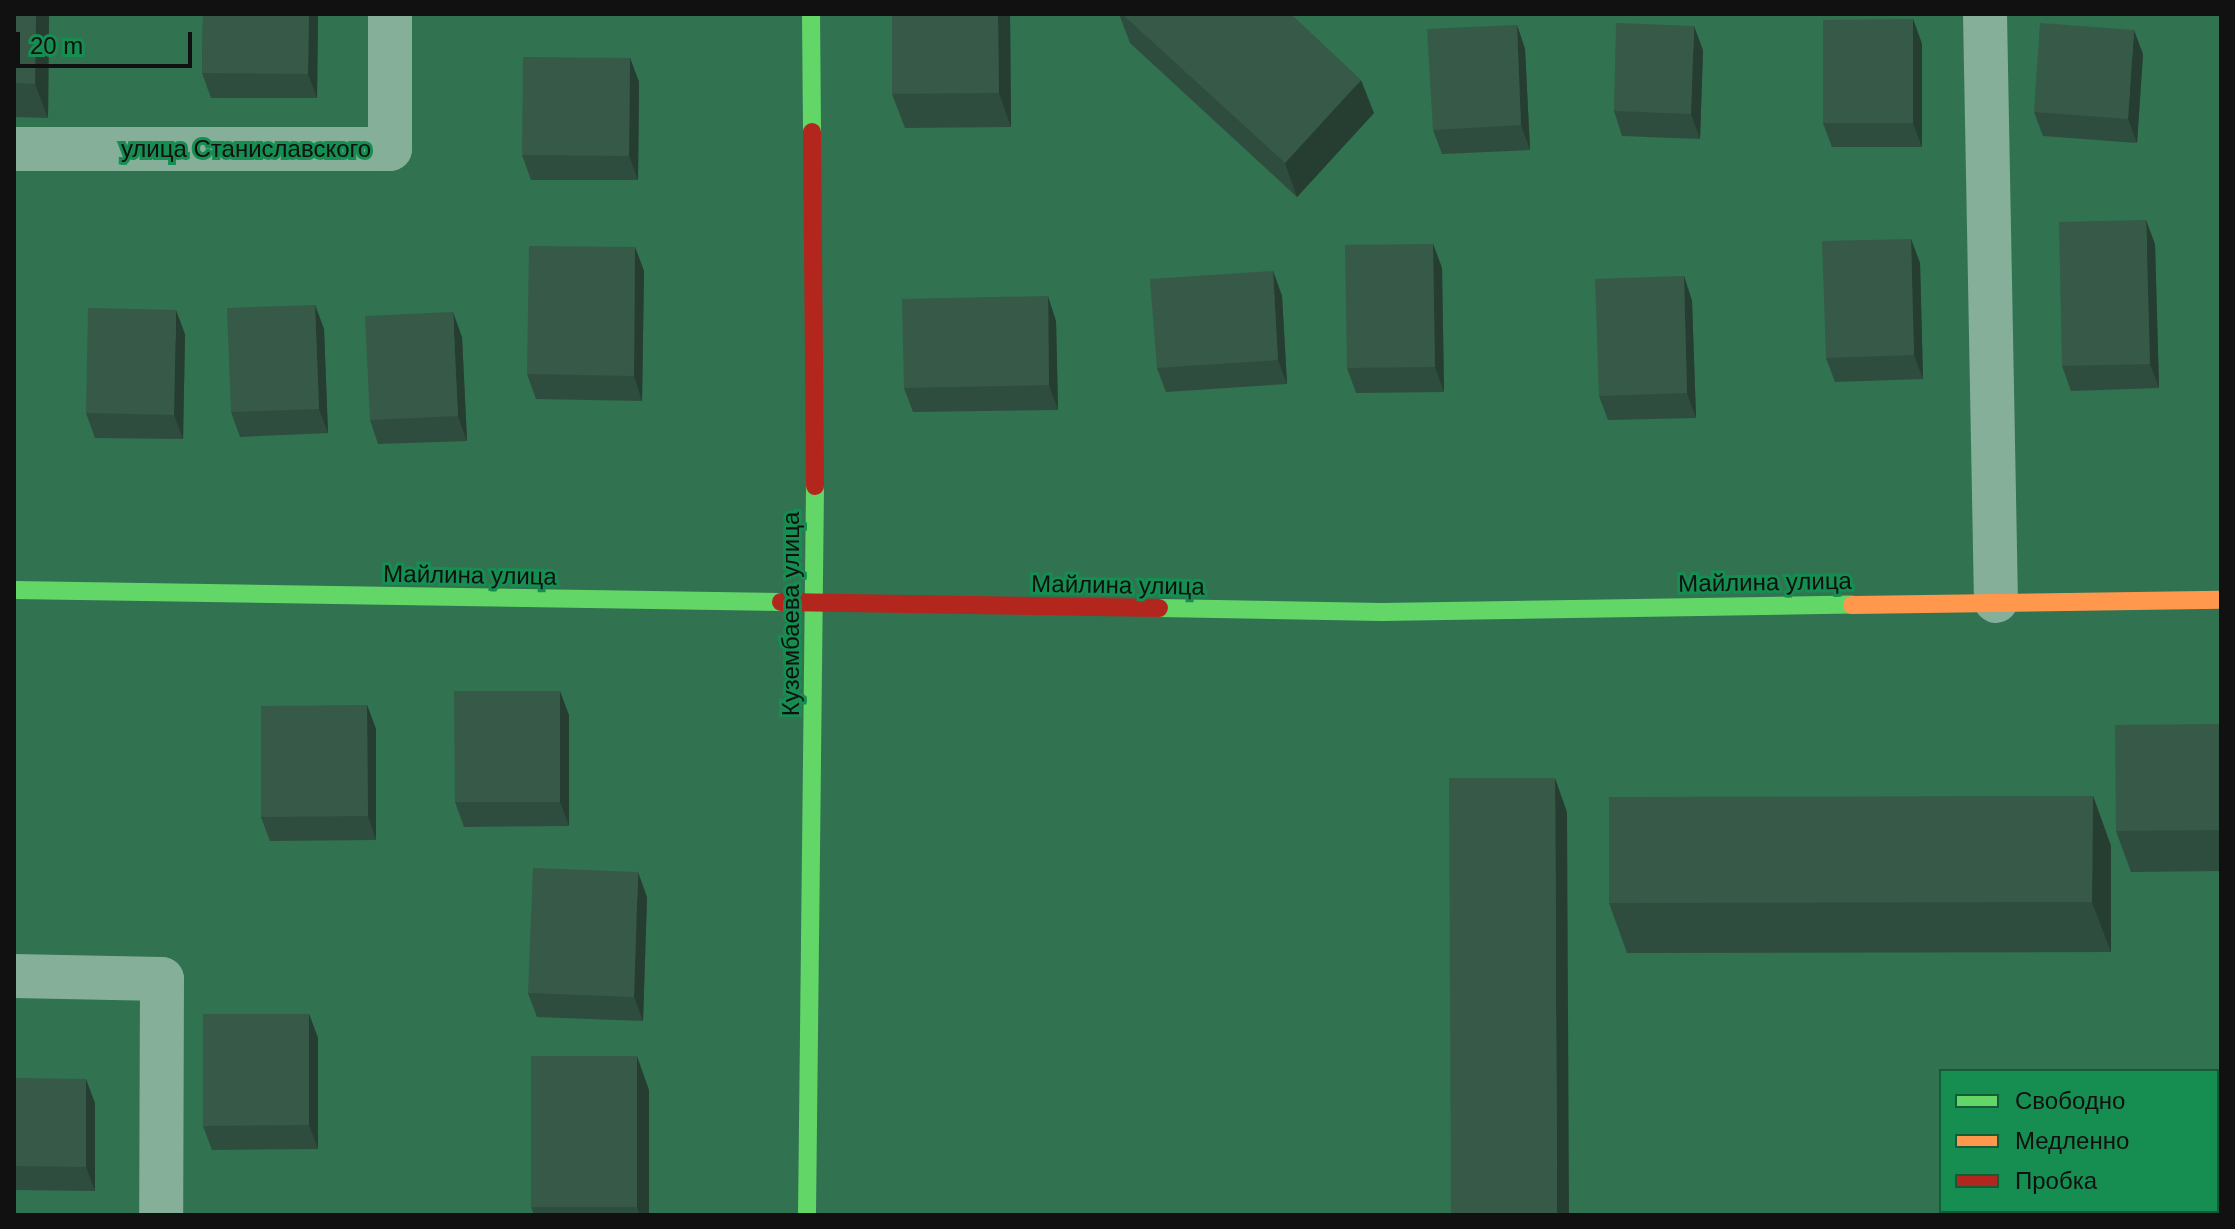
<!DOCTYPE html>
<meta charset="utf-8">
<style>
body{margin:0}
#map{position:relative;width:2235px;height:1229px;overflow:hidden;background:#317251;font-family:Helvetica,sans-serif}
div>[style]{position:absolute}
.street>*{height:44px;margin:-22px;padding:0 22px;transform-origin:22px;border-radius:22px;background:#85af99}
.fast>*{height:18px;margin:-9px;padding:0 9px;transform-origin:9px;border-radius:9px;background:#63d668}
.slow>*{height:18px;margin:-9px;padding:0 9px;transform-origin:9px;border-radius:9px;background:#ff974d}
.jam>*{height:18px;margin:-9px;padding:0 9px;transform-origin:9px;border-radius:9px;background:#b3261e}
.wall>*{inset:0;background:#2f4d3e}
.shaded-wall>*{inset:0;background:#263e32}
.building>*{inset:0;background:#375948}
span{translate:-50% -50%;white-space:nowrap;text-align:center;line-height:1.15;-webkit-text-stroke:6px #168d51;paint-order:stroke}
.street-label{font-size:24px;color:#111}
.frame{position:absolute;inset:0;border:16px solid #111;pointer-events:none}
.legend{position:absolute;left:1939px;top:1069px;width:280px;height:144px;box-sizing:border-box;background:#168d51;border:2px solid #145b37;margin:0;padding:10px 14px;list-style:none;font-size:24px;color:#111}
.legend li{display:flex;align-items:center;gap:16px;height:40px}
.legend b{width:40px;border:2px solid #145b37}
.scale{position:absolute;left:16px;top:32px;width:176px;height:36px;box-sizing:border-box;border:4px solid #111;border-top:0;padding-left:10px;font-size:24px;line-height:28px;white-space:nowrap;color:#111;-webkit-text-stroke:6px #168d51;paint-order:stroke}
</style>
<div id="map">
<div class="street">
<i style="left:1985px;top:14px;width:587px;rotate:88.93deg"></i>
<i style="left:14px;top:149px;width:376px"></i>
<i style="left:390px;top:149px;width:135px;rotate:-90deg"></i>
<i style="left:14px;top:976px;width:148px;rotate:1.2deg"></i>
<i style="left:162px;top:979px;width:236px;rotate:90.2deg"></i>
</div>
<div class="fast">
<i style="left:811px;top:14px;width:118px;rotate:89.5deg"></i>
<i style="left:14px;top:590px;width:767px;rotate:0.9deg"></i>
<i style="left:1159px;top:608px;width:223px;rotate:1deg"></i>
<i style="left:1382px;top:612px;width:470px;rotate:-0.9deg"></i>
<i style="left:807px;top:1215px;width:729px;rotate:-89.37deg"></i>
</div>
<div class="slow">
<i style="left:1852px;top:605px;width:369px;rotate:-0.8deg"></i>
</div>
<div class="jam">
<i style="left:812px;top:132px;width:354px;rotate:89.5deg"></i>
<i style="left:781px;top:602px;width:378px;rotate:0.9deg"></i>
</div>
<div class="wall">
<i style="clip-path:polygon(14px 14px,49px 14px,48px 118px,14px 117px)"></i>
<i style="clip-path:polygon(203px 14px,318px 14px,317px 98px,211px 98px,202px 73px)"></i>
<i style="clip-path:polygon(1010px 14px,1011px 127px,905px 128px,892px 94px)"></i>
<i style="clip-path:polygon(1119px 14px,1291px 14px,1374px 113px,1297px 197px,1130px 43px)"></i>
<i style="clip-path:polygon(1913px 19px,1922px 44px,1922px 147px,1832px 147px,1823px 123px)"></i>
<i style="clip-path:polygon(1517px 25px,1525px 49px,1530px 150px,1442px 154px,1433px 130px)"></i>
<i style="clip-path:polygon(1703px 50px,1700px 139px,1622px 136px,1614px 111px)"></i>
<i style="clip-path:polygon(2143px 54px,2137px 143px,2043px 136px,2034px 112px)"></i>
<i style="clip-path:polygon(630px 58px,639px 82px,638px 180px,531px 180px,522px 155px)"></i>
<i style="clip-path:polygon(1911px 239px,1920px 263px,1923px 379px,1835px 382px,1826px 358px)"></i>
<i style="clip-path:polygon(1433px 244px,1442px 268px,1444px 392px,1356px 393px,1347px 368px)"></i>
<i style="clip-path:polygon(2155px 244px,2159px 388px,2071px 391px,2062px 366px)"></i>
<i style="clip-path:polygon(635px 247px,644px 271px,642px 401px,536px 399px,527px 374px)"></i>
<i style="clip-path:polygon(1273px 271px,1282px 296px,1287px 384px,1166px 392px,1157px 368px)"></i>
<i style="clip-path:polygon(1684px 276px,1692px 301px,1696px 418px,1608px 420px,1599px 396px)"></i>
<i style="clip-path:polygon(315px 305px,324px 329px,328px 433px,240px 437px,231px 412px)"></i>
<i style="clip-path:polygon(1056px 321px,1058px 410px,913px 412px,904px 388px)"></i>
<i style="clip-path:polygon(185px 334px,183px 439px,95px 438px,86px 413px)"></i>
<i style="clip-path:polygon(462px 337px,467px 441px,378px 444px,370px 420px)"></i>
<i style="clip-path:polygon(367px 705px,376px 729px,376px 840px,270px 841px,261px 817px)"></i>
<i style="clip-path:polygon(569px 715px,569px 826px,464px 827px,455px 802px)"></i>
<i style="clip-path:polygon(2221px 724px,2221px 871px,2131px 872px,2116px 831px)"></i>
<i style="clip-path:polygon(2093px 796px,2111px 846px,2111px 952px,1627px 953px,1609px 903px)"></i>
<i style="clip-path:polygon(647px 897px,643px 1021px,537px 1017px,528px 993px)"></i>
<i style="clip-path:polygon(309px 1014px,318px 1038px,318px 1149px,212px 1150px,203px 1126px)"></i>
<i style="clip-path:polygon(14px 1078px,95px 1103px,95px 1191px,14px 1190px)"></i>
<i style="clip-path:polygon(649px 1090px,649px 1215px,534px 1215px,531px 1207px)"></i>
</div>
<div class="shaded-wall">
<i style="clip-path:polygon(36px 14px,49px 14px,48px 118px,35px 84px)"></i>
<i style="clip-path:polygon(309px 14px,318px 14px,317px 98px,308px 74px)"></i>
<i style="clip-path:polygon(998px 14px,1010px 14px,1011px 127px,999px 93px)"></i>
<i style="clip-path:polygon(1913px 19px,1922px 44px,1922px 147px,1913px 123px)"></i>
<i style="clip-path:polygon(1517px 25px,1525px 49px,1530px 150px,1521px 125px)"></i>
<i style="clip-path:polygon(1694px 26px,1703px 50px,1700px 139px,1691px 114px)"></i>
<i style="clip-path:polygon(2134px 30px,2143px 54px,2137px 143px,2128px 119px)"></i>
<i style="clip-path:polygon(630px 58px,639px 82px,638px 180px,629px 156px)"></i>
<i style="clip-path:polygon(1361px 80px,1374px 113px,1297px 197px,1285px 163px)"></i>
<i style="clip-path:polygon(2146px 220px,2155px 244px,2159px 388px,2150px 364px)"></i>
<i style="clip-path:polygon(1911px 239px,1920px 263px,1923px 379px,1914px 355px)"></i>
<i style="clip-path:polygon(1433px 244px,1442px 268px,1444px 392px,1435px 367px)"></i>
<i style="clip-path:polygon(635px 247px,644px 271px,642px 401px,634px 376px)"></i>
<i style="clip-path:polygon(1273px 271px,1282px 296px,1287px 384px,1278px 360px)"></i>
<i style="clip-path:polygon(1684px 276px,1692px 301px,1696px 418px,1687px 393px)"></i>
<i style="clip-path:polygon(1048px 296px,1056px 321px,1058px 410px,1049px 385px)"></i>
<i style="clip-path:polygon(315px 305px,324px 329px,328px 433px,319px 409px)"></i>
<i style="clip-path:polygon(176px 310px,185px 334px,183px 439px,174px 415px)"></i>
<i style="clip-path:polygon(453px 312px,462px 337px,467px 441px,458px 416px)"></i>
<i style="clip-path:polygon(560px 691px,569px 715px,569px 826px,560px 802px)"></i>
<i style="clip-path:polygon(367px 705px,376px 729px,376px 840px,368px 816px)"></i>
<i style="clip-path:polygon(1555px 778px,1567px 812px,1569px 1215px,1557px 1215px)"></i>
<i style="clip-path:polygon(2093px 796px,2111px 846px,2111px 952px,2092px 902px)"></i>
<i style="clip-path:polygon(638px 872px,647px 897px,643px 1021px,634px 997px)"></i>
<i style="clip-path:polygon(309px 1014px,318px 1038px,318px 1149px,309px 1125px)"></i>
<i style="clip-path:polygon(637px 1056px,649px 1090px,649px 1215px,640px 1215px,637px 1207px)"></i>
<i style="clip-path:polygon(86px 1079px,95px 1103px,95px 1191px,86px 1167px)"></i>
</div>
<div class="building">
<i style="clip-path:polygon(14px 14px,36px 14px,35px 84px,14px 83px)"></i>
<i style="clip-path:polygon(203px 14px,309px 14px,308px 74px,202px 73px)"></i>
<i style="clip-path:polygon(892px 14px,998px 14px,999px 93px,892px 94px)"></i>
<i style="clip-path:polygon(1122px 14px,1291px 14px,1361px 80px,1285px 163px)"></i>
<i style="clip-path:polygon(1913px 19px,1913px 123px,1823px 123px,1823px 20px)"></i>
<i style="clip-path:polygon(1616px 23px,1694px 26px,1691px 114px,1614px 111px)"></i>
<i style="clip-path:polygon(2040px 23px,2134px 30px,2128px 119px,2034px 112px)"></i>
<i style="clip-path:polygon(1517px 25px,1521px 125px,1433px 130px,1427px 29px)"></i>
<i style="clip-path:polygon(523px 57px,630px 58px,629px 156px,522px 155px)"></i>
<i style="clip-path:polygon(2146px 220px,2150px 364px,2062px 366px,2059px 222px)"></i>
<i style="clip-path:polygon(1911px 239px,1914px 355px,1826px 358px,1822px 241px)"></i>
<i style="clip-path:polygon(1433px 244px,1435px 367px,1347px 368px,1345px 245px)"></i>
<i style="clip-path:polygon(529px 246px,635px 247px,634px 376px,527px 374px)"></i>
<i style="clip-path:polygon(1273px 271px,1278px 360px,1157px 368px,1150px 279px)"></i>
<i style="clip-path:polygon(1684px 276px,1687px 393px,1599px 396px,1595px 279px)"></i>
<i style="clip-path:polygon(1048px 296px,1049px 385px,904px 388px,902px 299px)"></i>
<i style="clip-path:polygon(315px 305px,319px 409px,231px 412px,227px 308px)"></i>
<i style="clip-path:polygon(88px 308px,176px 310px,174px 415px,86px 413px)"></i>
<i style="clip-path:polygon(453px 312px,458px 416px,370px 420px,365px 316px)"></i>
<i style="clip-path:polygon(454px 691px,560px 691px,560px 802px,455px 802px)"></i>
<i style="clip-path:polygon(367px 705px,368px 816px,261px 817px,261px 706px)"></i>
<i style="clip-path:polygon(2221px 724px,2221px 830px,2116px 831px,2115px 725px)"></i>
<i style="clip-path:polygon(1449px 778px,1555px 778px,1557px 1215px,1451px 1215px)"></i>
<i style="clip-path:polygon(2093px 796px,2092px 902px,1609px 903px,1609px 797px)"></i>
<i style="clip-path:polygon(533px 868px,638px 872px,634px 997px,528px 993px)"></i>
<i style="clip-path:polygon(203px 1014px,309px 1014px,309px 1125px,203px 1126px)"></i>
<i style="clip-path:polygon(531px 1056px,637px 1056px,637px 1207px,531px 1207px)"></i>
<i style="clip-path:polygon(14px 1078px,86px 1079px,86px 1167px,14px 1166px)"></i>
<i style="clip-path:polygon(2217px 1147px,2221px 1147px,2221px 1215px,2019px 1215px,2019px 1211px,2217px 1211px)"></i>
<i style="clip-path:polygon(218px 1213px,324px 1213px,324px 1215px,218px 1215px)"></i>
</div>
<div class="street-label">
<span style="left:246px;top:149px">улица Станиславского</span>
<span style="left:470px;top:575px;rotate:1deg">Майлина улица</span>
<span style="left:1765px;top:582px;rotate:-1deg">Майлина улица</span>
<span style="left:1118px;top:585px;rotate:1deg">Майлина улица</span>
<span style="left:791px;top:614px;rotate:-90deg">Кузембаева улица</span>
</div>
<div class="frame"></div>
<ul class="legend">
<li><b style="height:10px;background:#63d668"></b>Свободно</li>
<li><b style="height:10px;background:#ff974d"></b>Медленно</li>
<li><b style="height:10px;background:#b3261e"></b>Пробка</li>
</ul>
<div class="scale">20 m</div>
</div>
